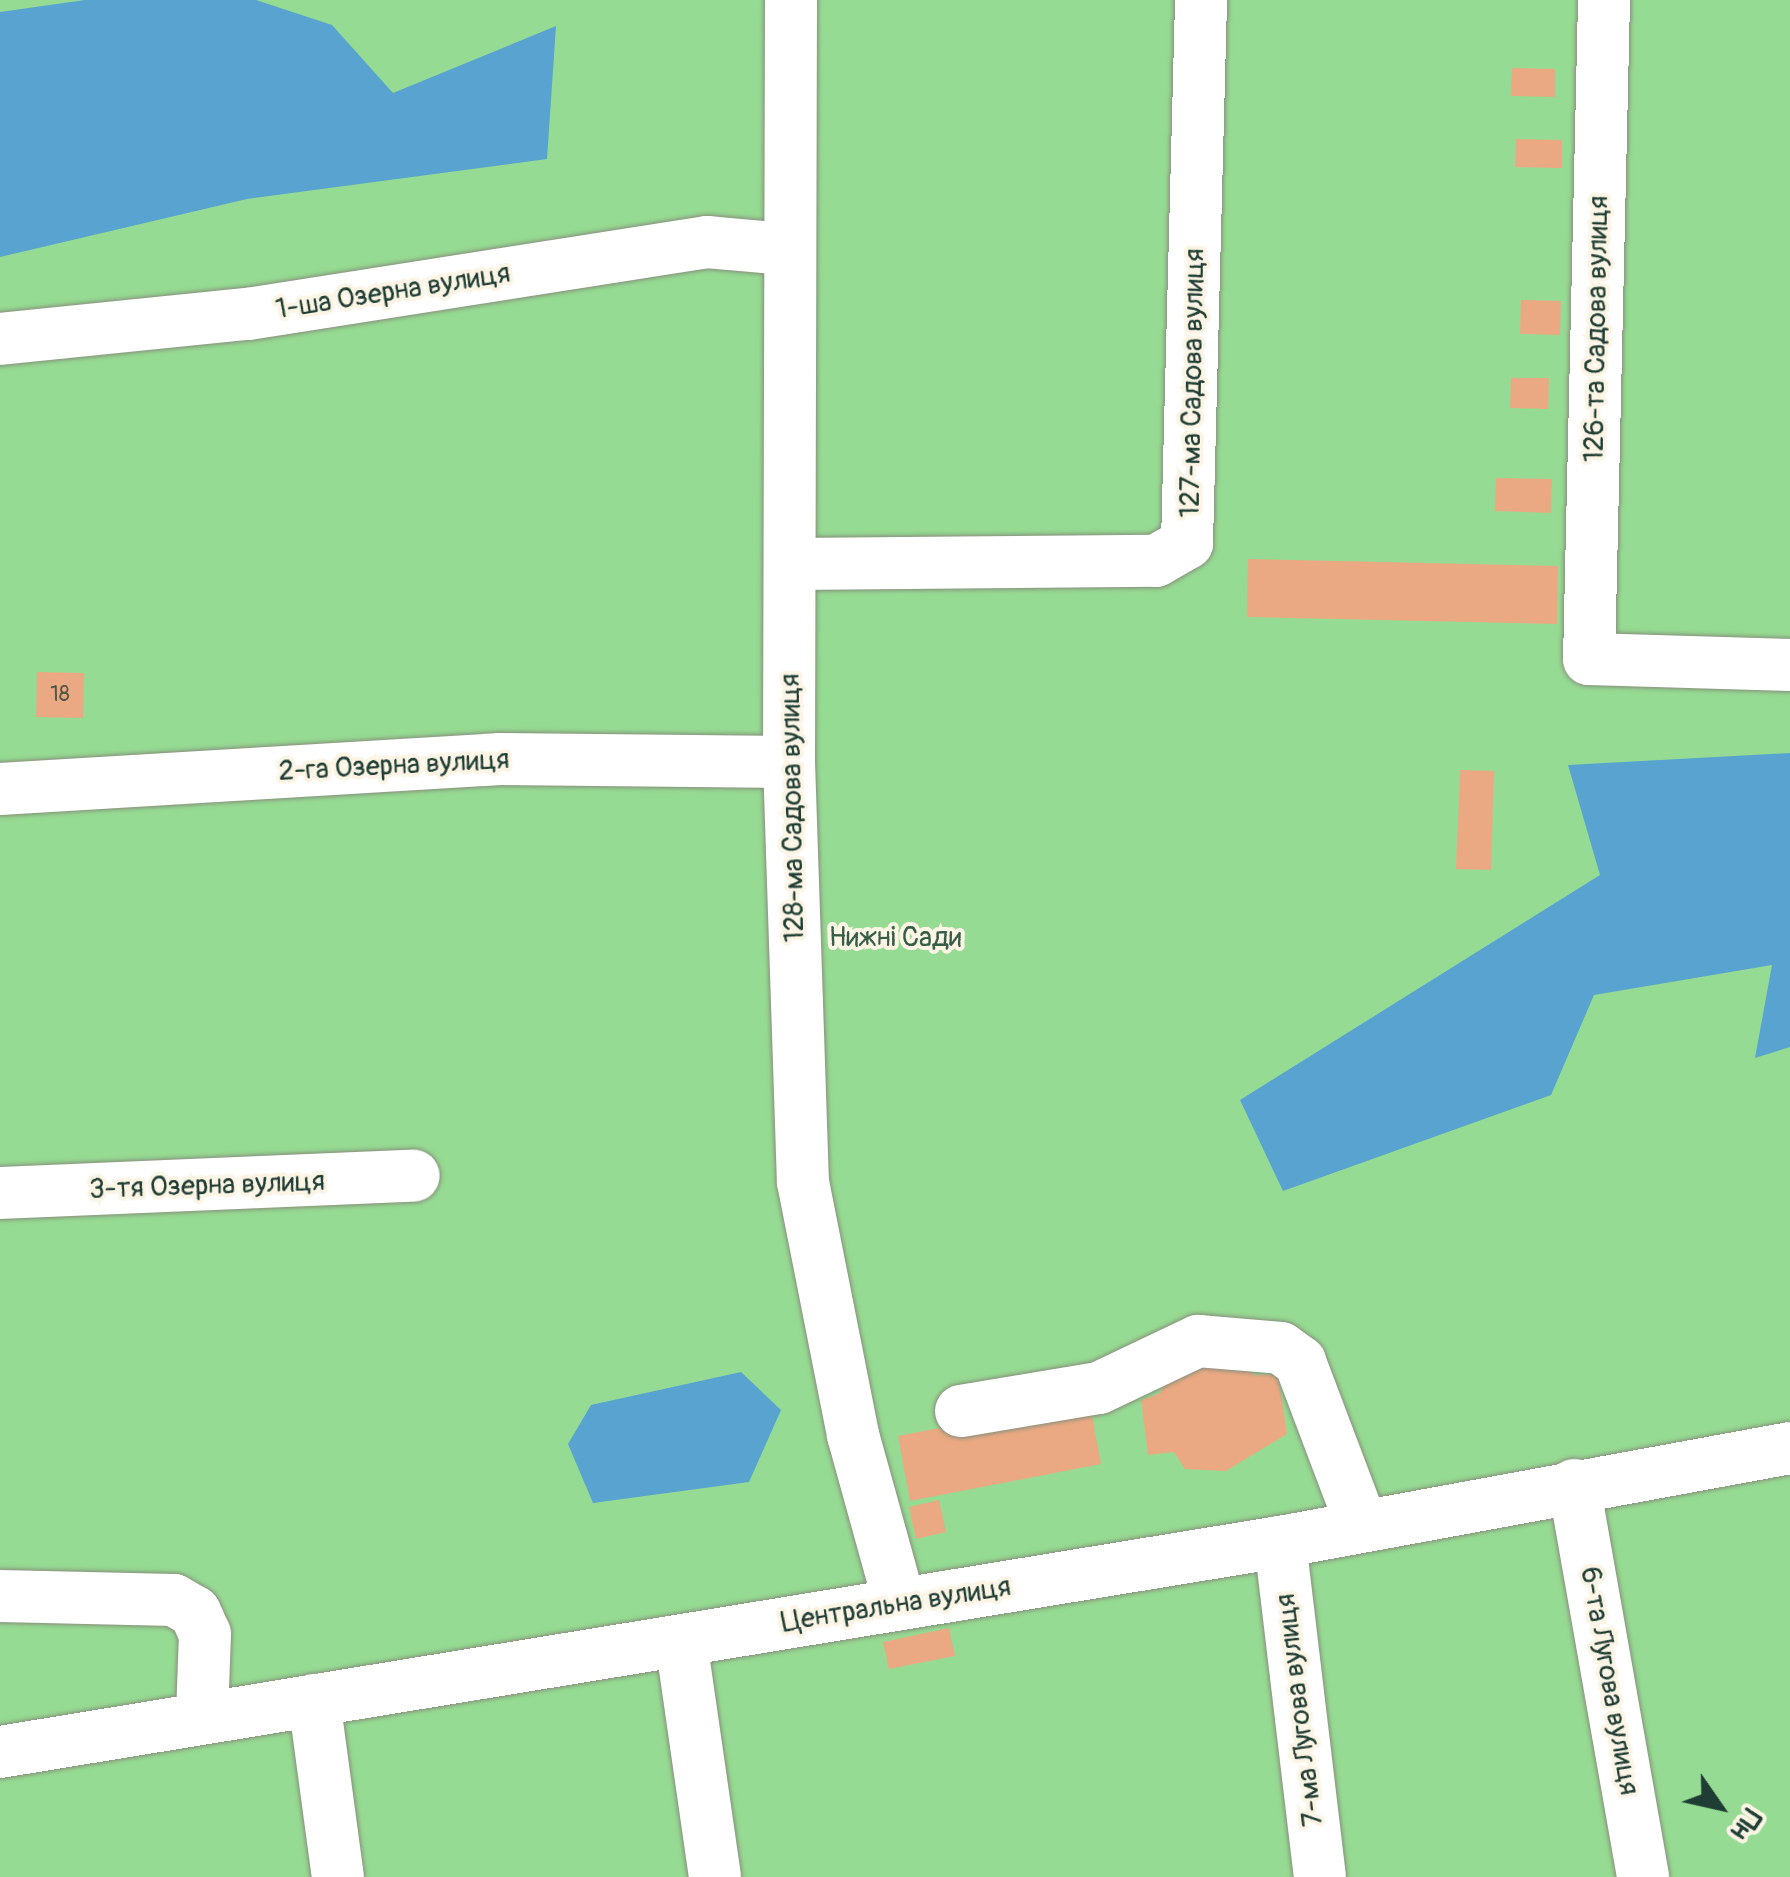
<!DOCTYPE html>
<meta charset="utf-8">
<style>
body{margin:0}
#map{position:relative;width:1790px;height:1877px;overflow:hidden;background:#efe4c4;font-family:Pangolin,sans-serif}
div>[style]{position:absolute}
.green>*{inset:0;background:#96db93}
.water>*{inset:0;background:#58a3d0}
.building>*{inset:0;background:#eba983}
.roads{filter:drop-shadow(0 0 2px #87907c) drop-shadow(0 0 2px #87907c)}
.minor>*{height:52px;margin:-26px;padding:0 26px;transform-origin:26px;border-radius:26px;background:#fff}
span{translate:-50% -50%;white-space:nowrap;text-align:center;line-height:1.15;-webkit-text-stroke:8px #fcf5e5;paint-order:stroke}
.number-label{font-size:22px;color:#525848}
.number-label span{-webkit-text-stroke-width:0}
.street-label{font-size:28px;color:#1f3d34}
.park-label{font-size:28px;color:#375d47}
.north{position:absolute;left:1670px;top:1757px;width:100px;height:100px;-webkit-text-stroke:8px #fcf5e5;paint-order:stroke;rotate:124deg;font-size:28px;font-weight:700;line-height:40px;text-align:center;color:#1f3d34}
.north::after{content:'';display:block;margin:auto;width:35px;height:45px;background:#1f3d34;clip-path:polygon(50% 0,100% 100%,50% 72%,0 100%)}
</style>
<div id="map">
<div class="green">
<i style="clip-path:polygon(0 0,1790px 0,1790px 1877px,0 1877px)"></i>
</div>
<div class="water">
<i style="clip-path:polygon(85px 0,256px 0,332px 25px,393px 93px,556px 26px,547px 159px,247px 199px,0 257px,0 12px)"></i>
<i style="clip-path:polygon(1790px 753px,1790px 1047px,1755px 1058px,1772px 965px,1594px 995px,1551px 1095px,1283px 1191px,1240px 1100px,1600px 875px,1568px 765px)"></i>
<i style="clip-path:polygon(741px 1372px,781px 1410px,749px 1482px,593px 1503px,568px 1444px,591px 1405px)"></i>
</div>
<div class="building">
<i style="clip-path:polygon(1512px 68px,1555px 69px,1555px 97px,1511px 96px)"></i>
<i style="clip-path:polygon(1516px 139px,1562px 140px,1562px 168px,1515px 167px)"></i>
<i style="clip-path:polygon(1521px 300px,1561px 301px,1560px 335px,1520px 334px)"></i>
<i style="clip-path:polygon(1511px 378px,1549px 378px,1548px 409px,1510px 408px)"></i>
<i style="clip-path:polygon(1496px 478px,1552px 479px,1551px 513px,1495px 511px)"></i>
<i style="clip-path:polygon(1248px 559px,1558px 566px,1557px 624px,1247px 617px)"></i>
<i style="clip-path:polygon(37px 672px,84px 673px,83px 718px,36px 717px)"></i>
<i style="clip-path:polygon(1460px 770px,1494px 771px,1491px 870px,1456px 869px)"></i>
<i style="clip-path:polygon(1235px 1361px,1255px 1375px,1278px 1374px,1287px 1434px,1226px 1471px,1185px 1469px,1174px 1452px,1148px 1455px,1141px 1400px,1159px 1394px,1173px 1373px)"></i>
<i style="clip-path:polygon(1089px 1399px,1101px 1464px,910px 1501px,898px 1436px)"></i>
<i style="clip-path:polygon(939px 1500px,946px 1532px,916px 1539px,909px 1507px)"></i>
<i style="clip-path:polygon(949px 1628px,955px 1656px,889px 1669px,883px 1642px)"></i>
</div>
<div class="roads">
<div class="minor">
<i style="left:791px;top:0;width:762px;rotate:90.15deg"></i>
<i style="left:789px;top:762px;width:420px;rotate:88.1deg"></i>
<i style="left:803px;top:1182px;width:258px;rotate:78.8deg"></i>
<i style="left:853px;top:1435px;width:175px;rotate:74.5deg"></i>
<i style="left:1604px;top:0;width:659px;rotate:91.3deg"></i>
<i style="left:1589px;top:659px;width:201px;rotate:1.7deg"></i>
<i style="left:0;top:339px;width:249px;rotate:-5.8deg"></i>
<i style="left:248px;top:314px;width:465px;rotate:-8.9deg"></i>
<i style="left:707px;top:242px;width:77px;rotate:5.2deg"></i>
<i style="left:792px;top:564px;width:364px;rotate:-0.5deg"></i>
<i style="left:1156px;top:561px;width:36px;rotate:-30deg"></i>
<i style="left:1187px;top:543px;width:543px;rotate:-88.52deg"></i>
<i style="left:0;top:789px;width:501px;rotate:-3.43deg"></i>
<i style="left:500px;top:759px;width:289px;rotate:0.6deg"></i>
<i style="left:0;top:1193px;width:414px;rotate:-2.4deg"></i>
<i style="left:961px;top:1411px;width:140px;rotate:-9.5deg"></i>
<i style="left:1099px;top:1388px;width:110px;rotate:-25.4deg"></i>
<i style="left:1198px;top:1341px;width:83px;rotate:4.8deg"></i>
<i style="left:1281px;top:1348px;width:24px;rotate:36deg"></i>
<i style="left:1300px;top:1362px;width:175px;rotate:69.3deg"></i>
<i style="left:1574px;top:1485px;width:398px;rotate:80deg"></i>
<i style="left:1280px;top:1542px;width:337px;rotate:83.2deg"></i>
<i style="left:0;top:1596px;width:174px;rotate:1.3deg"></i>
<i style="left:174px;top:1600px;width:24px;rotate:30deg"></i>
<i style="left:195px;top:1612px;width:24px;rotate:66deg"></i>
<i style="left:205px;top:1634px;width:83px;rotate:92.1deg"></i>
<i style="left:681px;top:1641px;width:238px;rotate:81.8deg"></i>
<i style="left:314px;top:1700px;width:179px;rotate:82.3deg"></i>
<i style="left:0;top:1752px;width:1297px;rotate:-9.32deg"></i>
<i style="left:1280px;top:1542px;width:519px;rotate:-10.44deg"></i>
</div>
</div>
<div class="number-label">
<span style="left:60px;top:695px">18</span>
</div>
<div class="street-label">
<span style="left:393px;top:292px;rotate:-9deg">1-ша Озерна вулиця</span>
<span style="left:1597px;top:329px;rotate:-89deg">126-та Садова вулиця</span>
<span style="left:1193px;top:383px;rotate:-89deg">127-ма Садова вулиця</span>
<span style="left:394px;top:766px;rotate:-3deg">2-га Озерна вулиця</span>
<span style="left:793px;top:808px;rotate:-91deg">128-ма Садова вулиця</span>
<span style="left:207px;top:1186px;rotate:-2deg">3-тя Озерна вулиця</span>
<span style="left:896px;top:1605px;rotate:-9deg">Центральна вулиця</span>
<span style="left:1609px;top:1681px;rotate:80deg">6-та Лугова вулиця</span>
<span style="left:1300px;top:1710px;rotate:-97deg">7-ма Лугова вулиця</span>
</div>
<div class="park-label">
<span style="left:895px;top:938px">Нижні Сади</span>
</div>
<div class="north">Пн</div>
</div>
